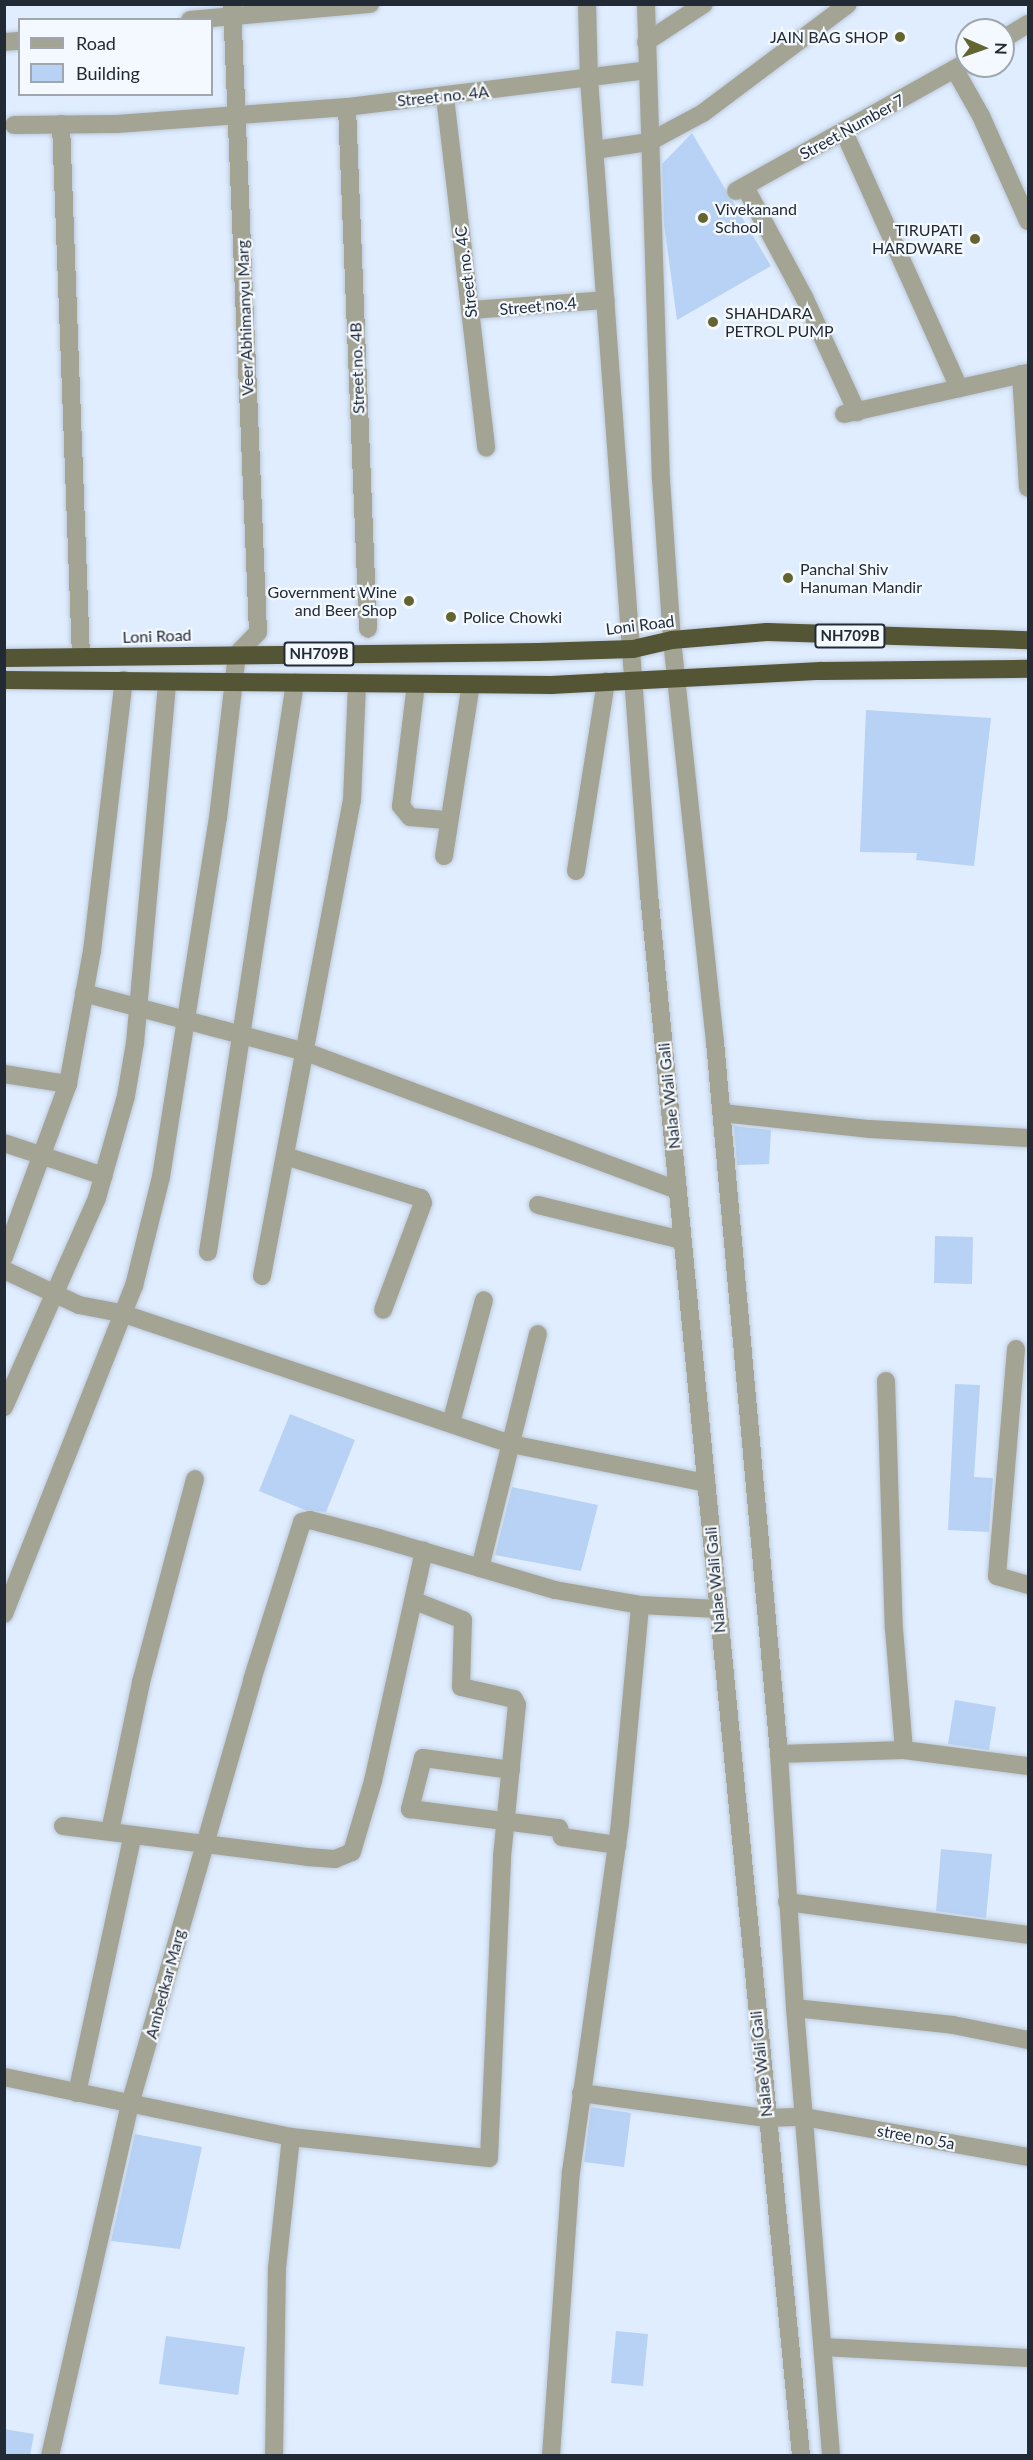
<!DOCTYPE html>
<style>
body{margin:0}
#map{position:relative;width:1033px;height:2460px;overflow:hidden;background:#dfedff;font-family:Lato,sans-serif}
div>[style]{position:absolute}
.building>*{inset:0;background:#b7d2f5}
.roads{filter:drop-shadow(0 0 2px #bdcadb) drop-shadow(0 0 2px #bdcadb)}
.minor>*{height:18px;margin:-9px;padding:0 9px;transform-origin:9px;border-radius:9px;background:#a4a495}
.highway>*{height:18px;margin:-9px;padding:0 9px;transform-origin:9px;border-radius:9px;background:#545535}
.dots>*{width:16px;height:16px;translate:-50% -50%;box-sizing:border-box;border:3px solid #f4f9ff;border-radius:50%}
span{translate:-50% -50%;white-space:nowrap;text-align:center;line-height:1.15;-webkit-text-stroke:4.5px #f4f9ff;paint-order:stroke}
.shield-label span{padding:2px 4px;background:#f4f9ff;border:2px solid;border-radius:4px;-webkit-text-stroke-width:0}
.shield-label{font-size:15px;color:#222a35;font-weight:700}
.poi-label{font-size:16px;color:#222a35}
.right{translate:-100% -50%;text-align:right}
.left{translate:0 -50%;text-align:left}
.street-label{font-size:16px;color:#222a35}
.frame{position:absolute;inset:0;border:6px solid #222a35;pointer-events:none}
.legend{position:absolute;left:18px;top:18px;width:195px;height:78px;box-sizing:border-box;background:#f4f9ff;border:2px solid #a0a6ae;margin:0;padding:8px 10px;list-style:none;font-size:18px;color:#222a35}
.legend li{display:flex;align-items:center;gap:12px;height:30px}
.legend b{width:30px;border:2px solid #a0a6ae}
.north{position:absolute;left:955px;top:18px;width:60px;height:60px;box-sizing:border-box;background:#f4f9ff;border:2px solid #a0a6ae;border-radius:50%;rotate:92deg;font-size:16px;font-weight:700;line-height:24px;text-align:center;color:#222a35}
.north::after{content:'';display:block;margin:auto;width:21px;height:27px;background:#646431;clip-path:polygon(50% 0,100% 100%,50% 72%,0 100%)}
</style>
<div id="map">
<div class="building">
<i style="clip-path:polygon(692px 133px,771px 266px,677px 320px,664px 224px,662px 164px)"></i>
<i style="clip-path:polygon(866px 710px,991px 718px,974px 866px,916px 860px,917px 853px,860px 852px)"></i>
<i style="clip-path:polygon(734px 1126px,771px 1130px,769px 1164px,737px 1165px)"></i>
<i style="clip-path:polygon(935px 1236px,973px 1237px,972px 1284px,934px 1283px)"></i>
<i style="clip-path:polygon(955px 1384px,980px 1385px,974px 1477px,993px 1478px,989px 1532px,948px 1530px)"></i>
<i style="clip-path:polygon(290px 1414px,355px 1440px,326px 1512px,305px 1510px,259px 1491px)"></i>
<i style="clip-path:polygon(512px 1487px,598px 1505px,581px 1571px,495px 1555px)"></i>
<i style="clip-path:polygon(955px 1700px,996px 1707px,989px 1750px,948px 1744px)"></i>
<i style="clip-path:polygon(941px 1849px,992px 1854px,986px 1918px,936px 1911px)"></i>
<i style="clip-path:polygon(591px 2107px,631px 2113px,624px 2167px,584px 2162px)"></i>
<i style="clip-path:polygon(135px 2134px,202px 2147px,180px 2249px,111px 2241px)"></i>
<i style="clip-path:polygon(616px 2331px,648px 2334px,643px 2386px,611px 2383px)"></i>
<i style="clip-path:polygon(166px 2336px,245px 2347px,238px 2395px,159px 2384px)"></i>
<i style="clip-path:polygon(4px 2429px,34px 2434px,30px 2456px,4px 2456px)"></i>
</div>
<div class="roads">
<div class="minor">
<i style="left:587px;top:4px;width:75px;rotate:88.5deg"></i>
<i style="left:589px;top:79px;width:817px;rotate:85.79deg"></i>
<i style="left:649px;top:894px;width:1569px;rotate:84.44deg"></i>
<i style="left:646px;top:4px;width:475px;rotate:88.2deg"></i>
<i style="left:661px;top:479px;width:161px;rotate:86.1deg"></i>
<i style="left:672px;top:640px;width:404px;rotate:83.9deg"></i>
<i style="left:715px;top:1042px;width:715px;rotate:84.86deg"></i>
<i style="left:779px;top:1754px;width:255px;rotate:86.4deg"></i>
<i style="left:795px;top:2008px;width:449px;rotate:85.4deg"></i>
<i style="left:190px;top:20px;width:181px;rotate:-5.1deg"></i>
<i style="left:1003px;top:39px;width:29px;rotate:-31deg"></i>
<i style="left:4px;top:42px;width:16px;rotate:-4deg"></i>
<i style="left:646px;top:42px;width:69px;rotate:-33.2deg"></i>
<i style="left:955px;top:70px;width:53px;rotate:60.5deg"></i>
<i style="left:981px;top:116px;width:115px;rotate:65.9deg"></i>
<i style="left:445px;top:97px;width:353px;rotate:83.3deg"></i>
<i style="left:347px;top:107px;width:522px;rotate:87.7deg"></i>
<i style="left:61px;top:124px;width:533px;rotate:87.85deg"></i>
<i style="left:14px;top:125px;width:103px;rotate:-0.6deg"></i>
<i style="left:117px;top:124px;width:231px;rotate:-4.2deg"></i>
<i style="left:347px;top:107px;width:302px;rotate:-7deg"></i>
<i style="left:844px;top:132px;width:281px;rotate:65.8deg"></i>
<i style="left:595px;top:150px;width:55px;rotate:-8.4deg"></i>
<i style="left:649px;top:142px;width:61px;rotate:-28.2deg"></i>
<i style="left:703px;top:113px;width:181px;rotate:-36.9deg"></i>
<i style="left:745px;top:187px;width:125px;rotate:61.8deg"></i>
<i style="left:804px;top:297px;width:127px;rotate:65.3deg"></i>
<i style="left:736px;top:191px;width:265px;rotate:-29.2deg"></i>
<i style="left:470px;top:310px;width:136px;rotate:-4.2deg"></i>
<i style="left:1021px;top:374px;width:114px;rotate:86.5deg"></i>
<i style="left:844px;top:414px;width:189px;rotate:-12.6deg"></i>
<i style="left:416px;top:684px;width:123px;rotate:97deg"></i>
<i style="left:401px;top:806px;width:14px;rotate:51deg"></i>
<i style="left:410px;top:817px;width:38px;rotate:5deg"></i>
<i style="left:444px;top:856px;width:174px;rotate:-81.1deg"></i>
<i style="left:576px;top:871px;width:192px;rotate:-81deg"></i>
<i style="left:84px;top:993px;width:230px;rotate:14.9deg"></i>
<i style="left:306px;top:1052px;width:397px;rotate:20.4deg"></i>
<i style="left:4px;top:1074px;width:65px;rotate:8.9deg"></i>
<i style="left:722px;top:1113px;width:149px;rotate:6.2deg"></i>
<i style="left:870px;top:1129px;width:158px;rotate:3.3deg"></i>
<i style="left:4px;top:1143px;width:105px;rotate:18.3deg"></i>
<i style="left:285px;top:1156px;width:142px;rotate:17.2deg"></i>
<i style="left:421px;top:1198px;width:5px;rotate:68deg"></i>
<i style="left:423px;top:1203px;width:114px;rotate:110.5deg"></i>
<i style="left:538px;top:1205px;width:148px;rotate:13.7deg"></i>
<i style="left:208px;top:1252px;width:576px;rotate:-81.31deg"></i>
<i style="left:4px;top:1257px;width:184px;rotate:-69.7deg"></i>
<i style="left:68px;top:1084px;width:135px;rotate:-79.8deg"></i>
<i style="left:92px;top:951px;width:273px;rotate:-83.3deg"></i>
<i style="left:4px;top:1270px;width:83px;rotate:25deg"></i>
<i style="left:79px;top:1305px;width:43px;rotate:10.8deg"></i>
<i style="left:121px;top:1313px;width:411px;rotate:18.6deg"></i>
<i style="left:511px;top:1444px;width:199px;rotate:11.3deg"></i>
<i style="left:262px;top:1276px;width:484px;rotate:-79.3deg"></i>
<i style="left:352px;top:800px;width:116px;rotate:-87.5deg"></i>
<i style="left:1016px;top:1349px;width:228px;rotate:94.8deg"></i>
<i style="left:997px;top:1576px;width:32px;rotate:16deg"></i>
<i style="left:886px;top:1381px;width:248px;rotate:88.2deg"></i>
<i style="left:894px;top:1629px;width:121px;rotate:85.3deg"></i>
<i style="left:4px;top:1407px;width:229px;rotate:-66deg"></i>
<i style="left:97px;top:1198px;width:106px;rotate:-74.1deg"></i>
<i style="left:126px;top:1096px;width:54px;rotate:-80.4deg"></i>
<i style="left:135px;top:1043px;width:361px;rotate:-84.9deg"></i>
<i style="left:451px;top:1423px;width:127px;rotate:-75deg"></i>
<i style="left:480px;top:1568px;width:241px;rotate:-76.1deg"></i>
<i style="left:4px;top:1614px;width:353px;rotate:-68.4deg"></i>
<i style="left:134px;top:1286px;width:112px;rotate:-76.1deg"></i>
<i style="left:161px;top:1177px;width:363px;rotate:-81deg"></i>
<i style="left:218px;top:818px;width:165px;rotate:-83.4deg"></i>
<i style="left:237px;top:654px;width:30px;rotate:-46deg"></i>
<i style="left:258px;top:632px;width:629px;rotate:-92.37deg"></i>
<i style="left:779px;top:1754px;width:125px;rotate:-1.8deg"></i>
<i style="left:904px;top:1750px;width:125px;rotate:7.4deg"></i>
<i style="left:511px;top:1770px;width:89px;rotate:-172.2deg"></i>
<i style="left:423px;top:1758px;width:53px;rotate:104.3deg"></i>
<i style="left:410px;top:1809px;width:150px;rotate:7.3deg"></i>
<i style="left:559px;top:1828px;width:9px;rotate:72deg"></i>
<i style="left:562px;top:1837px;width:56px;rotate:8.3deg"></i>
<i style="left:63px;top:1826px;width:246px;rotate:7.2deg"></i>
<i style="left:307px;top:1857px;width:28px;rotate:4deg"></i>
<i style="left:335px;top:1859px;width:18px;rotate:-22deg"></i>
<i style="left:352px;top:1852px;width:74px;rotate:-73.5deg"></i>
<i style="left:373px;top:1781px;width:236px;rotate:-77.5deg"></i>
<i style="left:110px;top:1831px;width:152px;rotate:-78.2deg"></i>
<i style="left:141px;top:1682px;width:210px;rotate:-75.1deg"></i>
<i style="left:787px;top:1902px;width:243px;rotate:7.8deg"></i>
<i style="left:795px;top:2008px;width:159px;rotate:6.1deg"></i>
<i style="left:953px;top:2025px;width:76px;rotate:11.3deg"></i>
<i style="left:4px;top:2077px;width:293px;rotate:11.8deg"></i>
<i style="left:291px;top:2137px;width:199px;rotate:6.1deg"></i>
<i style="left:489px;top:2158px;width:301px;rotate:-87.5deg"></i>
<i style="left:502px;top:1857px;width:153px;rotate:-84.4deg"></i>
<i style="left:517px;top:1705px;width:7px;rotate:-117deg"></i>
<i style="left:514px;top:1699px;width:54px;rotate:-167.2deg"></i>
<i style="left:461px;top:1687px;width:67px;rotate:-88.3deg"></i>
<i style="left:463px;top:1620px;width:52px;rotate:-158.4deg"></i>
<i style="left:77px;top:2093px;width:264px;rotate:-77.8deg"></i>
<i style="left:581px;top:2093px;width:187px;rotate:7.7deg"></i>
<i style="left:766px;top:2118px;width:38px;rotate:-2deg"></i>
<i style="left:804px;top:2117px;width:228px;rotate:10.1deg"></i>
<i style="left:823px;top:2347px;width:205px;rotate:3.1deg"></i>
<i style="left:50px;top:2456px;width:361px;rotate:-77.2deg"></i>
<i style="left:130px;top:2104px;width:441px;rotate:-73.9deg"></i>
<i style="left:252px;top:1680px;width:166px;rotate:-72.4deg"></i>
<i style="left:302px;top:1522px;width:8px;rotate:-14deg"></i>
<i style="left:310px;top:1520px;width:67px;rotate:14.7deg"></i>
<i style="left:375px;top:1537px;width:188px;rotate:16.4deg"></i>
<i style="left:555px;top:1590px;width:86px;rotate:10deg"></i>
<i style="left:640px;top:1605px;width:78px;rotate:2.9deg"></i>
<i style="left:274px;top:2456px;width:188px;rotate:-89.1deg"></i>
<i style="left:277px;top:2268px;width:132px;rotate:-83.9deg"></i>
<i style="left:551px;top:2456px;width:285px;rotate:-86deg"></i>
<i style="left:571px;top:2172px;width:353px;rotate:-82deg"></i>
<i style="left:620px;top:1822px;width:218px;rotate:-84.7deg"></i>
</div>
<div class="highway">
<i style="left:4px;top:658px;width:534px;rotate:-0.64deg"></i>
<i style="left:538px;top:652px;width:95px;rotate:-1.8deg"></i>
<i style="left:633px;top:649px;width:40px;rotate:-13deg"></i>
<i style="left:672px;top:640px;width:95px;rotate:-4.8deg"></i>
<i style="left:767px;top:632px;width:261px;rotate:1.8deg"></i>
<i style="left:4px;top:680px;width:547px;rotate:0.52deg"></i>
<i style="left:551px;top:685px;width:270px;rotate:-3deg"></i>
<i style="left:821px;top:671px;width:207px;rotate:-0.6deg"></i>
</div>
</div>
<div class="dots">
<i style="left:900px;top:37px;background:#646431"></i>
<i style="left:703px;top:218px;background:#646431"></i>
<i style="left:975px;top:239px;background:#646431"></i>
<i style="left:713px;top:322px;background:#646431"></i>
<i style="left:788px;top:578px;background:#646431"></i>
<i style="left:409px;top:601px;background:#646431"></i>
<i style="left:451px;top:617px;background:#646431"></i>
</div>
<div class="shield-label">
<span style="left:850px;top:636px">NH709B</span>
<span style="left:319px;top:654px">NH709B</span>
</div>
<div class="poi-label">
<span class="right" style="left:888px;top:37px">JAIN BAG SHOP</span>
<span class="left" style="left:715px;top:218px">Vivekanand<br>School</span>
<span class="right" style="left:963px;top:239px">TIRUPATI<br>HARDWARE</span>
<span class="left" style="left:725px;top:322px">SHAHDARA<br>PETROL PUMP</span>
<span class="left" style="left:800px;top:578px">Panchal Shiv<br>Hanuman Mandir</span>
<span class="right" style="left:397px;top:601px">Government Wine<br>and Beer Shop</span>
<span class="left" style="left:463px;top:617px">Police Chowki</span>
</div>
<div class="street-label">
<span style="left:443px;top:96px;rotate:-6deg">Street no. 4A</span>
<span style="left:852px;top:127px;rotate:-29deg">Street Number 7</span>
<span style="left:466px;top:272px;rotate:-97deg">Street no. 4C</span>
<span style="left:538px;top:306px;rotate:-5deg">Street no.4</span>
<span style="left:245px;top:318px;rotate:-92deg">Veer Abhimanyu Marg</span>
<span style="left:357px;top:368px;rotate:-92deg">Street no. 4B</span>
<span style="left:640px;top:625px;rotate:-7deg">Loni Road</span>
<span style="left:157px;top:636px;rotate:-2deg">Loni Road</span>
<span style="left:669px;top:1096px;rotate:-96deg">Nalae Wali Gali</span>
<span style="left:715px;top:1580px;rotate:-95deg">Nalae Wali Gali</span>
<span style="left:165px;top:1984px;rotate:-75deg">Ambedkar Marg</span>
<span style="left:761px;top:2064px;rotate:-96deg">Nalae Wali Gali</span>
<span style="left:916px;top:2137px;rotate:10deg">stree no 5a</span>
</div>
<div class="frame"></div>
<ul class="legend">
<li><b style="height:8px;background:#a4a495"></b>Road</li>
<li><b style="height:16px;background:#b7d2f5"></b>Building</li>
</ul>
<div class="north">N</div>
</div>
